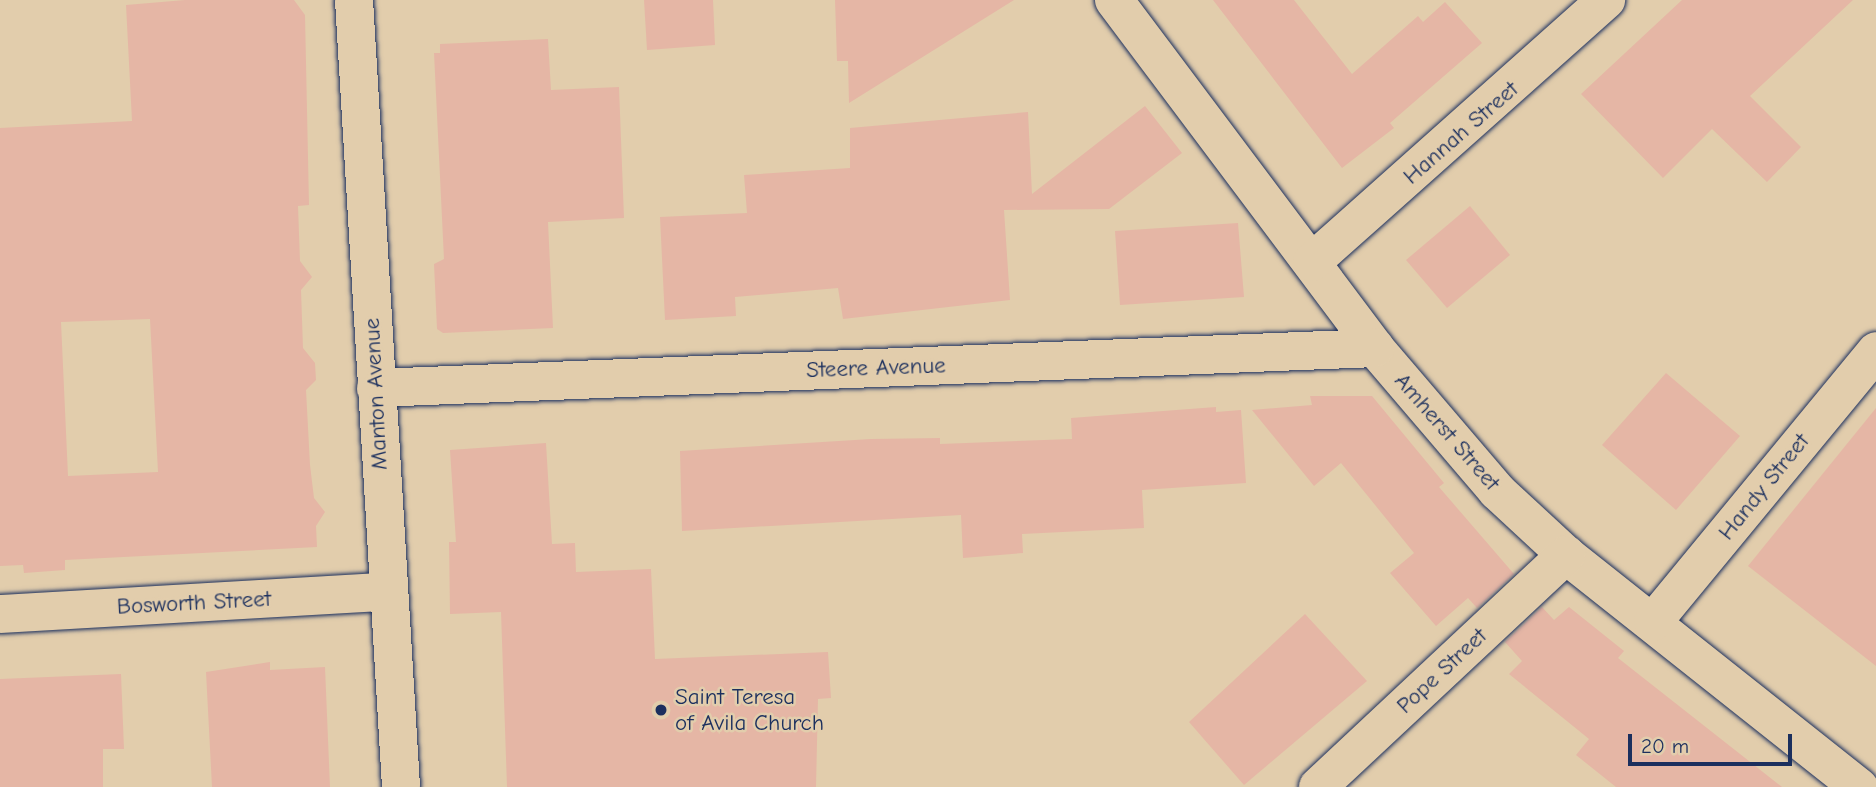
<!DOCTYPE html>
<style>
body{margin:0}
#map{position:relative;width:1876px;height:787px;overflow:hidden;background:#e2cdac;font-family:"Comic Neue",sans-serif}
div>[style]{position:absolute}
.building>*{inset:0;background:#e5b6a5}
.roads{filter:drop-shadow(0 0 2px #1b2f5e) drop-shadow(0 0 2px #1b2f5e)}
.street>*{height:38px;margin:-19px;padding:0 19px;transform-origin:19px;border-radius:19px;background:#e2cdac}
.secondary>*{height:38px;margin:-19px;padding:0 19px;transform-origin:19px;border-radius:19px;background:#e2cdac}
.dots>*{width:19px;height:19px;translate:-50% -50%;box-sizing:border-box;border:4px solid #e2cdac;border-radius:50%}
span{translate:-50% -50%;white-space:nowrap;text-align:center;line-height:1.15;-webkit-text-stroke:5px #e2cdac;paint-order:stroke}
.street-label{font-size:23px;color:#1b2f5e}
.poi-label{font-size:23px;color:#1b2f5e}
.left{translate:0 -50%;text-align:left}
.scale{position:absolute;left:1628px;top:734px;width:164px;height:32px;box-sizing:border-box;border:4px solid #1b2f5e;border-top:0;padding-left:9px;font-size:21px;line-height:24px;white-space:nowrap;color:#1b2f5e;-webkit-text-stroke:5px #e2cdac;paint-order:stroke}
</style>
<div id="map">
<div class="building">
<i style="clip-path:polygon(evenodd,185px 0,294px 0,305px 15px,309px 205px,298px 206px,300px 261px,312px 277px,301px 290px,303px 348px,315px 363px,316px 380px,306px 390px,310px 465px,314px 498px,325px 512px,316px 526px,317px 547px,65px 560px,65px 570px,24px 573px,23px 565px,0 566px,0 128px,132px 121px,126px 5px,185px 0,150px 319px,158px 472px,68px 476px,61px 322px,150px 319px)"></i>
<i style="clip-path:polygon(644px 0,713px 0,715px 45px,647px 50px)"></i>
<i style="clip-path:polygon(835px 0,1014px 0,849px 103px,848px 61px,837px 61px)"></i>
<i style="clip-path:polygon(1213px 0,1294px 0,1352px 74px,1418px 16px,1423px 22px,1445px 2px,1482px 43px,1390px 123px,1394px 128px,1342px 168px)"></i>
<i style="clip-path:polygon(1682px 0,1853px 0,1750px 96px,1801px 147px,1767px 182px,1712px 129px,1663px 178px,1581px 94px)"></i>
<i style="clip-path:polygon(548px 39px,551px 90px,619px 87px,624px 218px,548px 222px,553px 328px,443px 333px,437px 329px,434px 264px,444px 259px,434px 53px,440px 53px,440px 44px)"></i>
<i style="clip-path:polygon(1145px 106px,1182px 153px,1109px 209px,1004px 210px,1010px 300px,843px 319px,838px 288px,735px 297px,736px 316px,665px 320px,660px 217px,747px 213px,744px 175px,850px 168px,850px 128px,1028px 112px,1032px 194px)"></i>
<i style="clip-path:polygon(1470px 206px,1510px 255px,1447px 308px,1406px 260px)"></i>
<i style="clip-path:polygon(1238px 223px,1244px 297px,1120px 305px,1115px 231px)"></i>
<i style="clip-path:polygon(1666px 373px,1740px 436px,1676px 510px,1602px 445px)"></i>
<i style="clip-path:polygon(1310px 396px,1372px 396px,1444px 483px,1439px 487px,1514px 574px,1477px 608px,1468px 598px,1436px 626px,1390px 573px,1414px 553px,1341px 463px,1314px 486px,1252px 410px,1312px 405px)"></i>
<i style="clip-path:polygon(1216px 407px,1216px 412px,1241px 410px,1246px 483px,1142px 490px,1144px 528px,1022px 534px,1023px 553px,963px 558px,961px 515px,682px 531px,680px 451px,871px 439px,940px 438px,940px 444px,1072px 439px,1071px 418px)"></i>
<i style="clip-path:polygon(1876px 408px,1876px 666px,1748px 566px)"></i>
<i style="clip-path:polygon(546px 443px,552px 544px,575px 543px,576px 572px,651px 569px,655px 659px,828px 652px,831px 698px,818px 699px,816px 787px,507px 787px,501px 612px,450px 614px,449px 542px,456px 542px,450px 450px)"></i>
<i style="clip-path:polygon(1542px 607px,1554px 620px,1569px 607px,1624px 651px,1618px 658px,1782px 787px,1616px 787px,1576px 755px,1589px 739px,1509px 674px,1522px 661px,1505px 642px)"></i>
<i style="clip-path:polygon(1305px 614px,1367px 681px,1244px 785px,1189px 722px)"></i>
<i style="clip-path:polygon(270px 662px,270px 670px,325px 667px,330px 787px,212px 787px,206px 672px)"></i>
<i style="clip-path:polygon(121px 674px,124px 749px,103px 749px,103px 787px,0 787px,0 679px)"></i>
</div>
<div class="roads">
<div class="street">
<i style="left:1114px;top:0;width:435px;rotate:53.1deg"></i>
<i style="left:1375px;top:348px;width:188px;rotate:49.5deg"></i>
<i style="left:1497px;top:491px;width:94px;rotate:42.8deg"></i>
<i style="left:1566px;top:555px;width:374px;rotate:38.4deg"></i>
<i style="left:1312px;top:262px;width:394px;rotate:-41.7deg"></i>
<i style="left:376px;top:388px;width:1000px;rotate:-2.29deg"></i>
<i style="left:0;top:614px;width:388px;rotate:-3.3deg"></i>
<i style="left:1653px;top:622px;width:351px;rotate:-50.5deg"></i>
<i style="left:1318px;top:787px;width:340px;rotate:-43.1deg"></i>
</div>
<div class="secondary">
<i style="left:354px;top:0;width:788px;rotate:86.58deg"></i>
</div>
</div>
<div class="dots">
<i style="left:661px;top:710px;background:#1b2f5e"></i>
</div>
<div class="street-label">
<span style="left:1461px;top:133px;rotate:-41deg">Hannah Street</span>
<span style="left:876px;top:368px;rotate:-2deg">Steere Avenue</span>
<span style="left:376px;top:394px;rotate:-93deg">Manton Avenue</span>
<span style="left:1447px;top:432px;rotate:49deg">Amherst Street</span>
<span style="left:1764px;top:487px;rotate:-51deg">Handy Street</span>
<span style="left:194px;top:603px;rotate:-3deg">Bosworth Street</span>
<span style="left:1442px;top:671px;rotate:-43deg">Pope Street</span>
</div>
<div class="poi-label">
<span class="left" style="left:675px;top:710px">Saint Teresa<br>of Avila Church</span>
</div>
<div class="scale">20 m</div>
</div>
